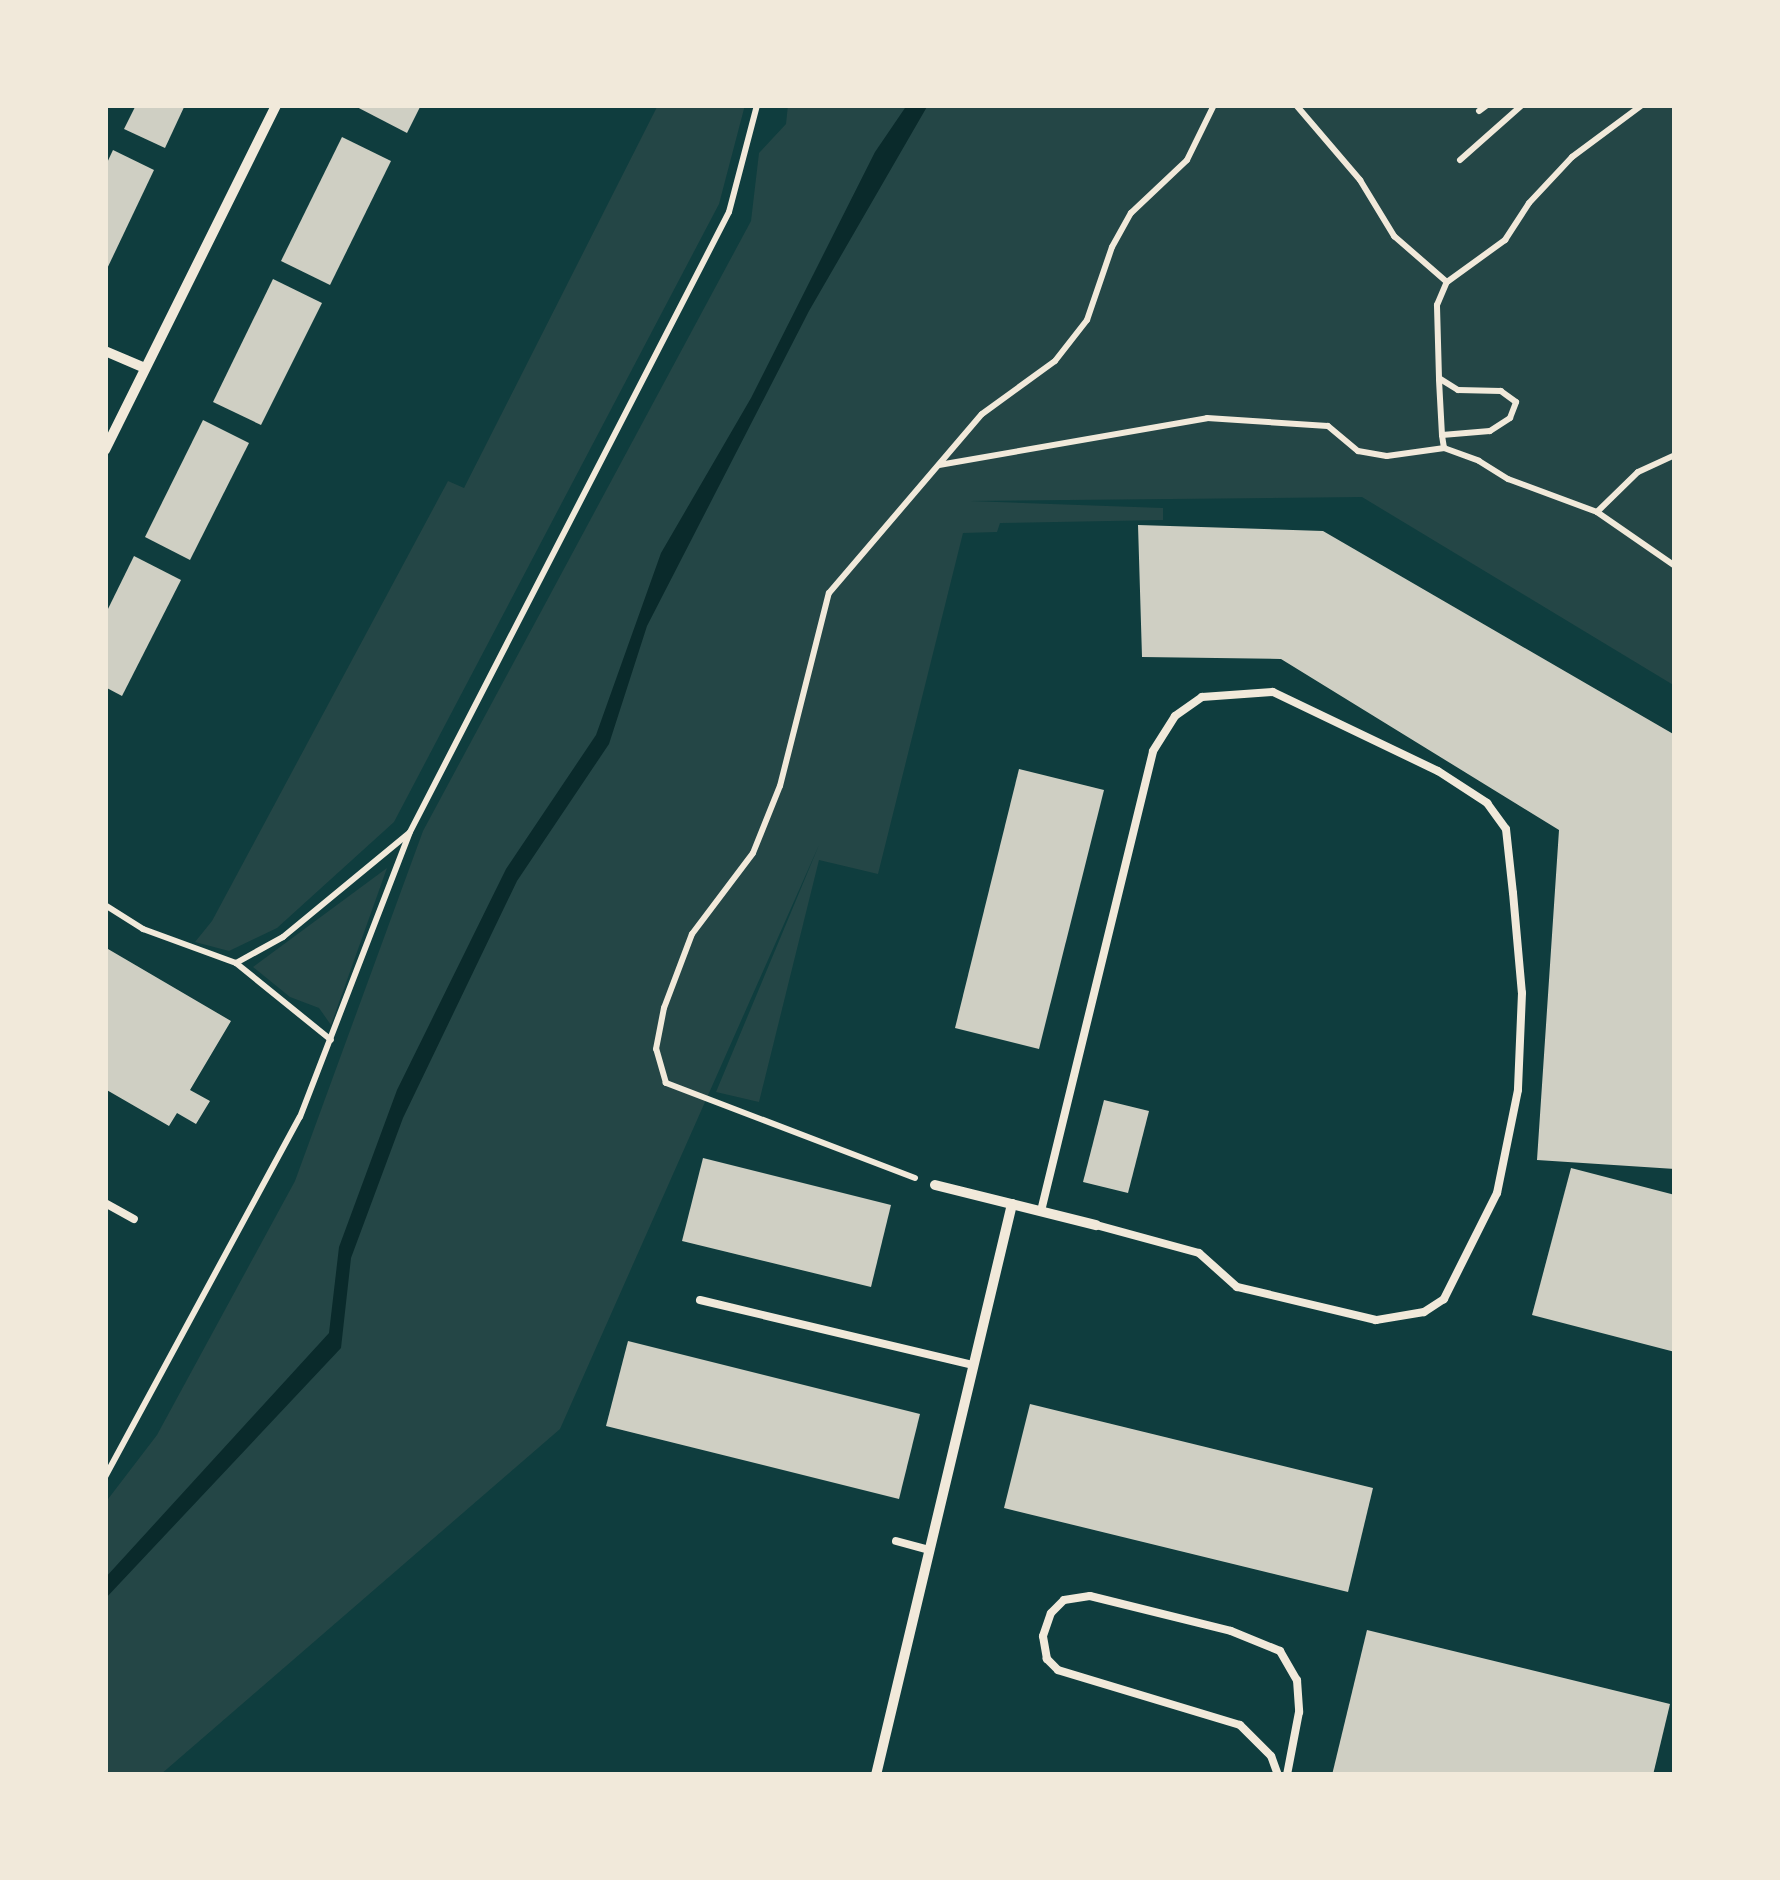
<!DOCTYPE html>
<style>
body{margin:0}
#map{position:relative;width:1780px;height:1880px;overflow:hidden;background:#0f3d3e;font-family:Rubik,sans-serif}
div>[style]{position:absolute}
.green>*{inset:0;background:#244646}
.water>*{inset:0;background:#0a2a2b}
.building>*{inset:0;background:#cfcfc3}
.path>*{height:6px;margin:-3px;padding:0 3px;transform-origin:3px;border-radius:3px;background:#f1e9da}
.service>*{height:8px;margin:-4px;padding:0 4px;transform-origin:4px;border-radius:4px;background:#f1e9da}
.minor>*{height:10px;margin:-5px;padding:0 5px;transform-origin:5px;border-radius:5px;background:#f1e9da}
span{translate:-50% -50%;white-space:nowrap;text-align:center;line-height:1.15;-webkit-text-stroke:10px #f1e9da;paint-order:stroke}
.frame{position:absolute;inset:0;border:108px solid #f1e9da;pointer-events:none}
</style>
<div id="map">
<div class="green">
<i style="clip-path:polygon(658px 105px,745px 105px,719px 204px,394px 822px,277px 928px,229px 951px,195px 942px,212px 921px,448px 481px,464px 488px)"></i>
<i style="clip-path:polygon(788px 105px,1675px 105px,1675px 686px,1362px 497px,970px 501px,1163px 508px,1163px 520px,1000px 523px,997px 532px,963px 533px,878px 874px,819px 860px,759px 1102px,716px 1092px,819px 845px,560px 1429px,160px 1775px,105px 1775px,105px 1503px,157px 1435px,295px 1181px,423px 831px,751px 221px,759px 153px,786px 124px)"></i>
<i style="clip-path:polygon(387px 868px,331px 1025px,319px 1008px,290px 997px,253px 967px)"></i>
</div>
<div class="water">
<i style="clip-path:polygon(907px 105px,928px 105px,809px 311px,647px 626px,609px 744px,517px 881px,403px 1118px,351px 1258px,341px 1348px,105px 1599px,105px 1578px,329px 1333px,339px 1247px,397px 1090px,506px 869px,596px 735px,661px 553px,751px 398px,875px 152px)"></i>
</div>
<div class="building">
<i style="clip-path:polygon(136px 105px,185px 105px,165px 148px,124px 129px)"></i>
<i style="clip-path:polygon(353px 105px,421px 105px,407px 133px)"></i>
<i style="clip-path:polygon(342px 137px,391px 161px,330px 285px,281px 261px)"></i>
<i style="clip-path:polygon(113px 150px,154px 170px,105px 273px,105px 167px)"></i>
<i style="clip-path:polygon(273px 279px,322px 303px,261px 425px,213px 402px)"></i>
<i style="clip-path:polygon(203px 420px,249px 443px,190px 560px,145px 537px)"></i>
<i style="clip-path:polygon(1138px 525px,1323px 531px,1675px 735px,1675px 1169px,1537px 1160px,1559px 830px,1281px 659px,1142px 657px)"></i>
<i style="clip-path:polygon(134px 556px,181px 580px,122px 696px,105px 687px,105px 615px)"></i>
<i style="clip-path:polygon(1019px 769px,1104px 790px,1039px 1049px,955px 1028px)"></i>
<i style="clip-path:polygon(108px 949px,231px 1021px,190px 1090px,210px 1101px,196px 1124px,177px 1113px,169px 1126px,105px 1089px)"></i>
<i style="clip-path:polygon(1104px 1100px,1149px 1111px,1128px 1193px,1083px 1182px)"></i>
<i style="clip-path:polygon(703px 1158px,891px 1205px,871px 1287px,682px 1241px)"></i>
<i style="clip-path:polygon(1571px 1168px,1675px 1195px,1675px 1352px,1532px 1315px)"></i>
<i style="clip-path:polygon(628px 1341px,920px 1414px,899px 1499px,606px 1426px)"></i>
<i style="clip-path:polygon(1030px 1404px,1373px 1488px,1348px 1592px,1004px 1508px)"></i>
<i style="clip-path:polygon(1367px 1630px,1670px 1704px,1653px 1775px,1332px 1775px)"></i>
</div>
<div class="path">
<i style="left:1296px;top:105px;width:99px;rotate:49.5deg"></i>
<i style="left:1360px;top:180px;width:66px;rotate:58.7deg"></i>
<i style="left:1394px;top:236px;width:70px;rotate:41deg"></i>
<i style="left:1479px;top:111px;width:10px;rotate:-37deg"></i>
<i style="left:1460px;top:160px;width:83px;rotate:-41.6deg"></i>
<i style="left:1439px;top:380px;width:55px;rotate:86.9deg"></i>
<i style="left:1444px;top:448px;width:13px;rotate:-99deg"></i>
<i style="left:1442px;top:435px;width:48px;rotate:-4.8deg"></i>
<i style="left:1490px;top:431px;width:24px;rotate:-33deg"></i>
<i style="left:1510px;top:418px;width:17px;rotate:-69deg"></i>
<i style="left:1516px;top:402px;width:19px;rotate:-144deg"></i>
<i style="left:1501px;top:391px;width:43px;rotate:-178.7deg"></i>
<i style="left:1458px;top:390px;width:22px;rotate:-148deg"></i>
<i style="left:1439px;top:378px;width:73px;rotate:-91.6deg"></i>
<i style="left:1437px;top:305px;width:25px;rotate:-67deg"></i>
<i style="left:1447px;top:282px;width:72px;rotate:-35.9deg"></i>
<i style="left:1505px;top:240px;width:44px;rotate:-57deg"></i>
<i style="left:1529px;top:203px;width:63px;rotate:-46.9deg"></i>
<i style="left:1572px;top:157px;width:87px;rotate:-36.6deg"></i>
<i style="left:939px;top:465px;width:272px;rotate:-9.9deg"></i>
<i style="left:1207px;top:418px;width:121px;rotate:3.8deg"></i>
<i style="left:1328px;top:426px;width:39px;rotate:40deg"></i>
<i style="left:1358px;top:451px;width:29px;rotate:10deg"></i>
<i style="left:1387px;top:456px;width:58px;rotate:-8deg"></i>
<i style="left:1444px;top:448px;width:37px;rotate:20deg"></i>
<i style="left:1479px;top:461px;width:34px;rotate:32deg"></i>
<i style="left:1508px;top:479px;width:95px;rotate:20.3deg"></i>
<i style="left:1597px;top:512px;width:95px;rotate:34.7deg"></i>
<i style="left:1597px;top:512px;width:57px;rotate:-44.3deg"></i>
<i style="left:1638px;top:472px;width:41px;rotate:-24.7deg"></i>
<i style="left:105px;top:905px;width:45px;rotate:32.3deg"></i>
<i style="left:143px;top:929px;width:99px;rotate:20.1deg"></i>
<i style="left:236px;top:963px;width:54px;rotate:-29deg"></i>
<i style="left:283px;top:937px;width:163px;rotate:-39.5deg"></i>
<i style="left:236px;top:963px;width:122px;rotate:39deg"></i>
<i style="left:915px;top:1178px;width:267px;rotate:-159.1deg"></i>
<i style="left:666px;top:1083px;width:35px;rotate:-106deg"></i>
<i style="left:656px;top:1049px;width:42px;rotate:-79deg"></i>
<i style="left:664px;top:1008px;width:79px;rotate:-69.3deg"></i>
<i style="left:692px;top:934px;width:101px;rotate:-53deg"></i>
<i style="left:753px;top:853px;width:72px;rotate:-68.1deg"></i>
<i style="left:780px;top:786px;width:199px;rotate:-75.8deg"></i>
<i style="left:829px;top:593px;width:235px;rotate:-49.5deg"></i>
<i style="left:982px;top:414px;width:90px;rotate:-36deg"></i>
<i style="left:1055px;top:361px;width:52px;rotate:-52deg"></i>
<i style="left:1087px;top:320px;width:77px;rotate:-71.1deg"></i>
<i style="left:1112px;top:247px;width:39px;rotate:-61deg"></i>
<i style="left:1131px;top:213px;width:77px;rotate:-43.4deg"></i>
<i style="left:1187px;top:160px;width:61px;rotate:-63.9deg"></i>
<i style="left:105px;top:1477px;width:409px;rotate:-61.6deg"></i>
<i style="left:300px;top:1117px;width:305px;rotate:-68.9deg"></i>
<i style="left:410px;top:832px;width:697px;rotate:-62.77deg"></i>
<i style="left:729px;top:212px;width:111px;rotate:-75.3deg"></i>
</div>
<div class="service">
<i style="left:105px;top:1203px;width:33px;rotate:29deg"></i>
<i style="left:1041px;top:1211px;width:473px;rotate:-76.3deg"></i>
<i style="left:1153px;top:751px;width:41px;rotate:-57.8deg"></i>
<i style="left:1175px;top:716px;width:33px;rotate:-35deg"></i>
<i style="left:1202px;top:697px;width:71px;rotate:-4deg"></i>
<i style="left:1273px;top:692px;width:183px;rotate:25.6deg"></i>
<i style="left:1438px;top:771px;width:59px;rotate:33.1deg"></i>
<i style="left:1487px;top:803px;width:32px;rotate:54deg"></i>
<i style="left:1506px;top:829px;width:64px;rotate:83.8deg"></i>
<i style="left:1513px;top:893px;width:100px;rotate:84.9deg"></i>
<i style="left:1522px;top:993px;width:97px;rotate:92.4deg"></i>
<i style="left:1518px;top:1090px;width:105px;rotate:101.5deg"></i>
<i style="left:1497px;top:1193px;width:119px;rotate:116.6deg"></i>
<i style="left:1444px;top:1299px;width:24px;rotate:147deg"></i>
<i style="left:1424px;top:1312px;width:49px;rotate:170.5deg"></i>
<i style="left:1376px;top:1320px;width:143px;rotate:-166.6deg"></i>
<i style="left:1237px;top:1287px;width:51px;rotate:-138.2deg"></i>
<i style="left:1199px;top:1253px;width:107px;rotate:-164.8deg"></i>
<i style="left:700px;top:1300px;width:280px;rotate:13.4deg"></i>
<i style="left:896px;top:1541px;width:34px;rotate:15deg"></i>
<i style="left:1278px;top:1775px;width:20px;rotate:-110deg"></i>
<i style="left:1271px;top:1756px;width:44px;rotate:-135deg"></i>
<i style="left:1240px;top:1725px;width:190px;rotate:-163.2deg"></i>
<i style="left:1058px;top:1670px;width:16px;rotate:-135deg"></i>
<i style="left:1047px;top:1659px;width:23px;rotate:-100deg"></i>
<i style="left:1043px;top:1636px;width:24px;rotate:-71deg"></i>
<i style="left:1051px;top:1613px;width:18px;rotate:-45deg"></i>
<i style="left:1064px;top:1600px;width:26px;rotate:-9deg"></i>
<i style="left:1090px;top:1596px;width:145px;rotate:13.9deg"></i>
<i style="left:1231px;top:1631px;width:53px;rotate:22.2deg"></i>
<i style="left:1280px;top:1651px;width:34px;rotate:60deg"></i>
<i style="left:1297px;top:1680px;width:32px;rotate:86deg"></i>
<i style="left:1299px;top:1712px;width:64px;rotate:100.8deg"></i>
</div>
<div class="minor">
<i style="left:105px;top:351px;width:43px;rotate:23deg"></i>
<i style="left:105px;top:450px;width:385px;rotate:-63.6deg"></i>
<i style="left:935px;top:1185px;width:166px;rotate:14deg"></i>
<i style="left:876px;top:1775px;width:587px;rotate:-76.6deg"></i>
</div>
<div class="frame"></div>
</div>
